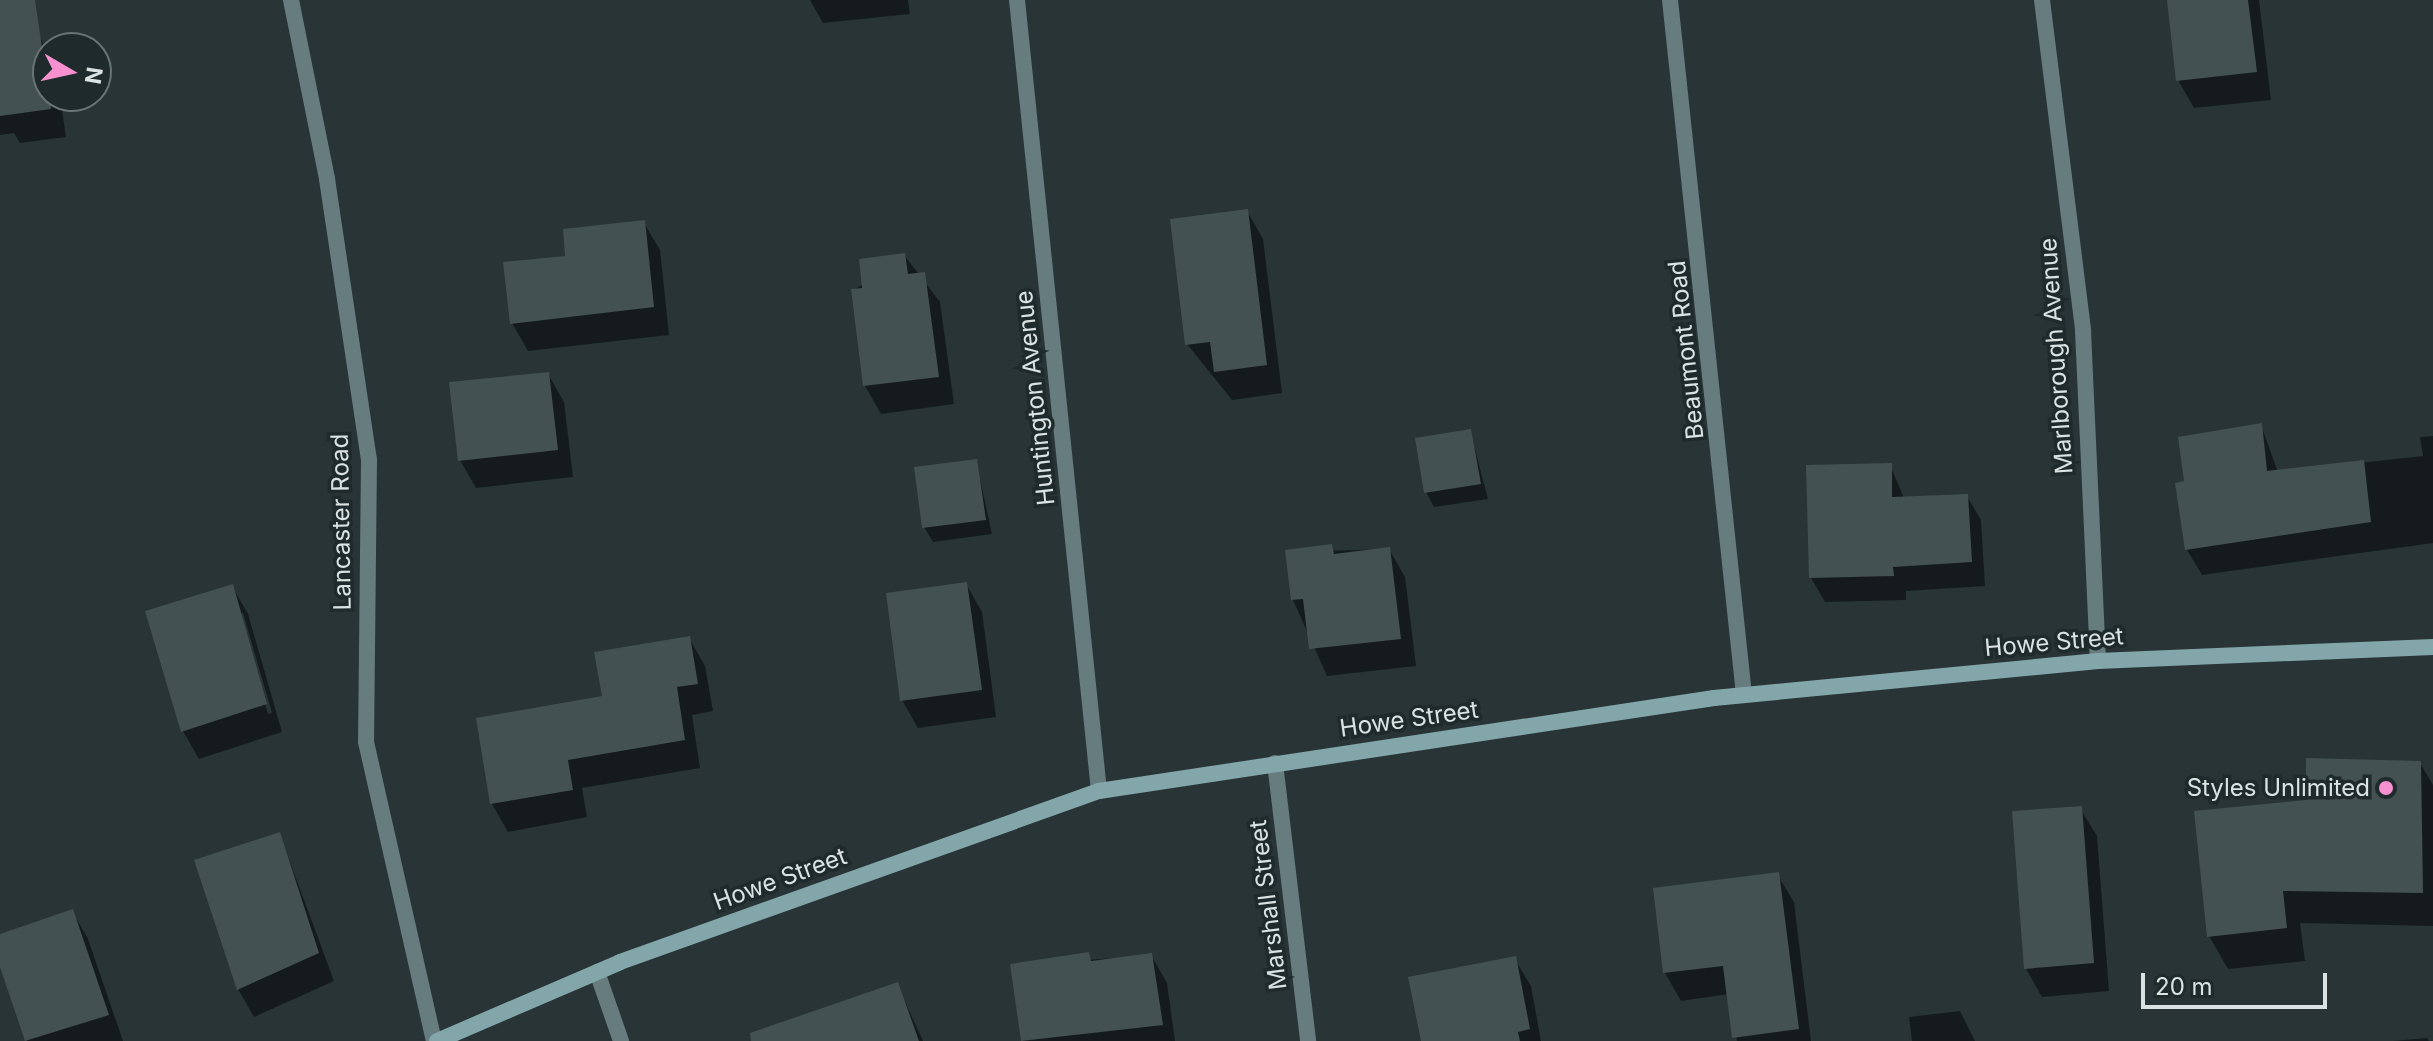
<!DOCTYPE html>
<style>
body{margin:0}
#map{position:relative;width:2433px;height:1041px;overflow:hidden;background:#283435;font-family:Inter,sans-serif}
div>[style]{position:absolute}
.shadow>*{inset:0;background:#0007}
.building>*{inset:0;background:#445152}
.street>*{height:16px;margin:-8px;padding:0 8px;transform-origin:8px;border-radius:8px;background:#667c7e}
.secondary>*{height:16px;margin:-8px;padding:0 8px;transform-origin:8px;border-radius:8px;background:#82a6aa}
.dots>*{width:22px;height:22px;translate:-50% -50%;box-sizing:border-box;border:4px solid #1e2a2b;border-radius:50%}
span{translate:-50% -50%;white-space:nowrap;text-align:center;line-height:1.15;-webkit-text-stroke:7px #1e2a2b;paint-order:stroke}
.street-label{font-size:24px;color:#dae2e2}
.poi-label{font-size:24px;color:#dae2e2}
.right{translate:-100% -50%;text-align:right}
.north{position:absolute;left:32px;top:32px;width:80px;height:80px;box-sizing:border-box;background:#1e2a2b;border:2px solid #697474;border-radius:50%;rotate:99deg;font-size:22px;font-weight:700;line-height:32px;text-align:center;color:#dae2e2}
.north::after{content:'';display:block;margin:auto;width:28px;height:36px;background:#f690cf;clip-path:polygon(50% 0,100% 100%,50% 72%,0 100%)}
.scale{position:absolute;left:2141px;top:973px;width:186px;height:36px;box-sizing:border-box;border:4px solid #dae2e2;border-top:0;padding-left:10px;font-size:24px;line-height:28px;white-space:nowrap;color:#dae2e2;-webkit-text-stroke:6px #1e2a2b;paint-order:stroke}
</style>
<div id="map">
<div class="shadow">
<i style="clip-path:polygon(810px 0,908px 0,910px 14px,823px 23px)"></i>
<i style="clip-path:polygon(2169px 0,2259px 0,2271px 100px,2194px 108px,2178px 80px)"></i>
<i style="clip-path:polygon(39px 36px,48px 52px,48px 96px,60px 96px,66px 137px,20px 143px,14px 133px,0 135px,0 41px)"></i>
<i style="clip-path:polygon(1247px 211px,1263px 239px,1282px 393px,1232px 400px,1187px 344px)"></i>
<i style="clip-path:polygon(644px 223px,660px 250px,669px 335px,528px 351px,512px 323px,567px 258px)"></i>
<i style="clip-path:polygon(904px 255px,940px 302px,954px 404px,881px 414px,865px 386px,853px 291px)"></i>
<i style="clip-path:polygon(548px 374px,564px 402px,573px 477px,476px 488px,460px 460px)"></i>
<i style="clip-path:polygon(2261px 425px,2278px 472px,2423px 456px,2420px 437px,2433px 436px,2433px 543px,2202px 575px,2187px 550px,2187px 483px)"></i>
<i style="clip-path:polygon(1470px 431px,1488px 499px,1434px 507px,1426px 492px)"></i>
<i style="clip-path:polygon(976px 461px,992px 534px,933px 542px,924px 527px)"></i>
<i style="clip-path:polygon(1890px 465px,1904px 498px,1967px 496px,1981px 520px,1985px 586px,1906px 591px,1906px 600px,1825px 602px,1811px 578px)"></i>
<i style="clip-path:polygon(1389px 549px,1405px 577px,1416px 666px,1327px 676px,1293px 600px,1287px 552px)"></i>
<i style="clip-path:polygon(966px 584px,982px 612px,996px 717px,918px 728px,902px 700px)"></i>
<i style="clip-path:polygon(evenodd,232px 586px,248px 614px,282px 732px,199px 759px,183px 731px,232px 586px,239px 613px,243px 613px,272px 713px,268px 714px,239px 613px)"></i>
<i style="clip-path:polygon(689px 638px,705px 666px,713px 711px,692px 715px,700px 768px,582px 788px,587px 817px,508px 832px,492px 804px,478px 720px,604px 698px)"></i>
<i style="clip-path:polygon(2420px 763px,2433px 785px,2433px 926px,2300px 923px,2305px 961px,2228px 969px,2209px 936px,2308px 801px)"></i>
<i style="clip-path:polygon(2080px 808px,2097px 836px,2109px 991px,2042px 997px,2026px 969px)"></i>
<i style="clip-path:polygon(280px 835px,334px 981px,254px 1017px,238px 989px)"></i>
<i style="clip-path:polygon(1777px 874px,1794px 902px,1811px 1041px,1737px 1041px,1729px 994px,1681px 1001px,1665px 973px,1655px 890px)"></i>
<i style="clip-path:polygon(72px 911px,88px 939px,123px 1041px,27px 1041px,0 960px,0 936px)"></i>
<i style="clip-path:polygon(1151px 955px,1167px 983px,1175px 1041px,1023px 1041px,1012px 966px)"></i>
<i style="clip-path:polygon(1514px 958px,1531px 986px,1541px 1041px,1423px 1041px)"></i>
<i style="clip-path:polygon(897px 984px,923px 1041px,843px 1041px)"></i>
<i style="clip-path:polygon(1960px 1011px,1975px 1041px,1912px 1041px,1909px 1017px)"></i>
<i style="clip-path:polygon(2427px 1038px,2429px 1041px,2393px 1041px)"></i>
</div>
<div class="building">
<i style="clip-path:polygon(0 0,35px 0,51px 109px,0 116px)"></i>
<i style="clip-path:polygon(2167px 0,2248px 0,2257px 72px,2176px 81px)"></i>
<i style="clip-path:polygon(1248px 209px,1267px 365px,1214px 372px,1210px 342px,1185px 345px,1170px 219px)"></i>
<i style="clip-path:polygon(645px 220px,654px 307px,510px 324px,503px 262px,565px 256px,563px 229px)"></i>
<i style="clip-path:polygon(905px 253px,908px 274px,925px 272px,939px 377px,863px 386px,851px 289px,862px 288px,859px 259px)"></i>
<i style="clip-path:polygon(549px 372px,558px 450px,458px 461px,449px 382px)"></i>
<i style="clip-path:polygon(2262px 423px,2267px 471px,2364px 460px,2371px 522px,2185px 550px,2175px 483px,2184px 481px,2178px 437px)"></i>
<i style="clip-path:polygon(1471px 429px,1481px 484px,1424px 493px,1415px 438px)"></i>
<i style="clip-path:polygon(977px 459px,986px 520px,922px 528px,914px 467px)"></i>
<i style="clip-path:polygon(1892px 463px,1892px 497px,1968px 494px,1972px 562px,1893px 567px,1894px 576px,1809px 578px,1806px 465px)"></i>
<i style="clip-path:polygon(1332px 544px,1334px 554px,1390px 547px,1401px 639px,1309px 649px,1303px 599px,1291px 600px,1285px 550px)"></i>
<i style="clip-path:polygon(967px 582px,982px 690px,900px 701px,886px 593px)"></i>
<i style="clip-path:polygon(233px 584px,267px 704px,181px 732px,145px 611px)"></i>
<i style="clip-path:polygon(690px 636px,698px 684px,677px 687px,685px 740px,568px 760px,573px 790px,490px 804px,476px 718px,602px 696px,594px 652px)"></i>
<i style="clip-path:polygon(2306px 758px,2421px 761px,2423px 893px,2283px 891px,2287px 928px,2207px 937px,2194px 811px,2306px 800px)"></i>
<i style="clip-path:polygon(2082px 806px,2094px 963px,2024px 969px,2012px 811px)"></i>
<i style="clip-path:polygon(280px 832px,319px 953px,237px 990px,194px 860px)"></i>
<i style="clip-path:polygon(1779px 872px,1799px 1029px,1732px 1038px,1723px 966px,1663px 973px,1653px 888px)"></i>
<i style="clip-path:polygon(73px 909px,109px 1015px,25px 1041px,0 967px,0 934px)"></i>
<i style="clip-path:polygon(1089px 952px,1091px 961px,1152px 953px,1163px 1025px,1021px 1041px,1010px 964px)"></i>
<i style="clip-path:polygon(1516px 956px,1530px 1029px,1518px 1032px,1520px 1041px,1421px 1041px,1408px 977px)"></i>
<i style="clip-path:polygon(898px 982px,919px 1041px,751px 1041px,750px 1033px)"></i>
</div>
<div class="street">
<i style="left:291px;top:0;width:183px;rotate:78.6deg"></i>
<i style="left:327px;top:179px;width:283px;rotate:81.5deg"></i>
<i style="left:369px;top:459px;width:283px;rotate:90.6deg"></i>
<i style="left:366px;top:742px;width:307px;rotate:77.2deg"></i>
<i style="left:1017px;top:0;width:795px;rotate:84.08deg"></i>
<i style="left:1670px;top:0;width:699px;rotate:83.92deg"></i>
<i style="left:2042px;top:0;width:334px;rotate:82.9deg"></i>
<i style="left:2083px;top:331px;width:330px;rotate:87.4deg"></i>
<i style="left:1275px;top:763px;width:280px;rotate:83.2deg"></i>
<i style="left:597px;top:972px;width:73px;rotate:70.8deg"></i>
</div>
<div class="secondary">
<i style="left:437px;top:1041px;width:199px;rotate:-23.3deg"></i>
<i style="left:620px;top:962px;width:509px;rotate:-19.65deg"></i>
<i style="left:1099px;top:791px;width:622px;rotate:-8.6deg"></i>
<i style="left:1714px;top:698px;width:386px;rotate:-5.5deg"></i>
<i style="left:2098px;top:661px;width:335px;rotate:-2.4deg"></i>
</div>
<div class="dots">
<i style="left:2386px;top:788px;background:#f690cf"></i>
</div>
<div class="street-label">
<span style="left:1686px;top:350px;rotate:-96deg">Beaumont Road</span>
<span style="left:2056px;top:356px;rotate:-94deg">Marlborough Avenue</span>
<span style="left:1035px;top:398px;rotate:-96deg">Huntington Avenue</span>
<span style="left:341px;top:522px;rotate:-91deg">Lancaster Road</span>
<span style="left:2054px;top:642px;rotate:-5deg">Howe Street</span>
<span style="left:1409px;top:719px;rotate:-8deg">Howe Street</span>
<span style="left:780px;top:879px;rotate:-20deg">Howe Street</span>
<span style="left:1268px;top:905px;rotate:-97deg">Marshall Street</span>
</div>
<div class="poi-label">
<span class="right" style="left:2370px;top:788px">Styles Unlimited</span>
</div>
<div class="north">N</div>
<div class="scale">20 m</div>
</div>
